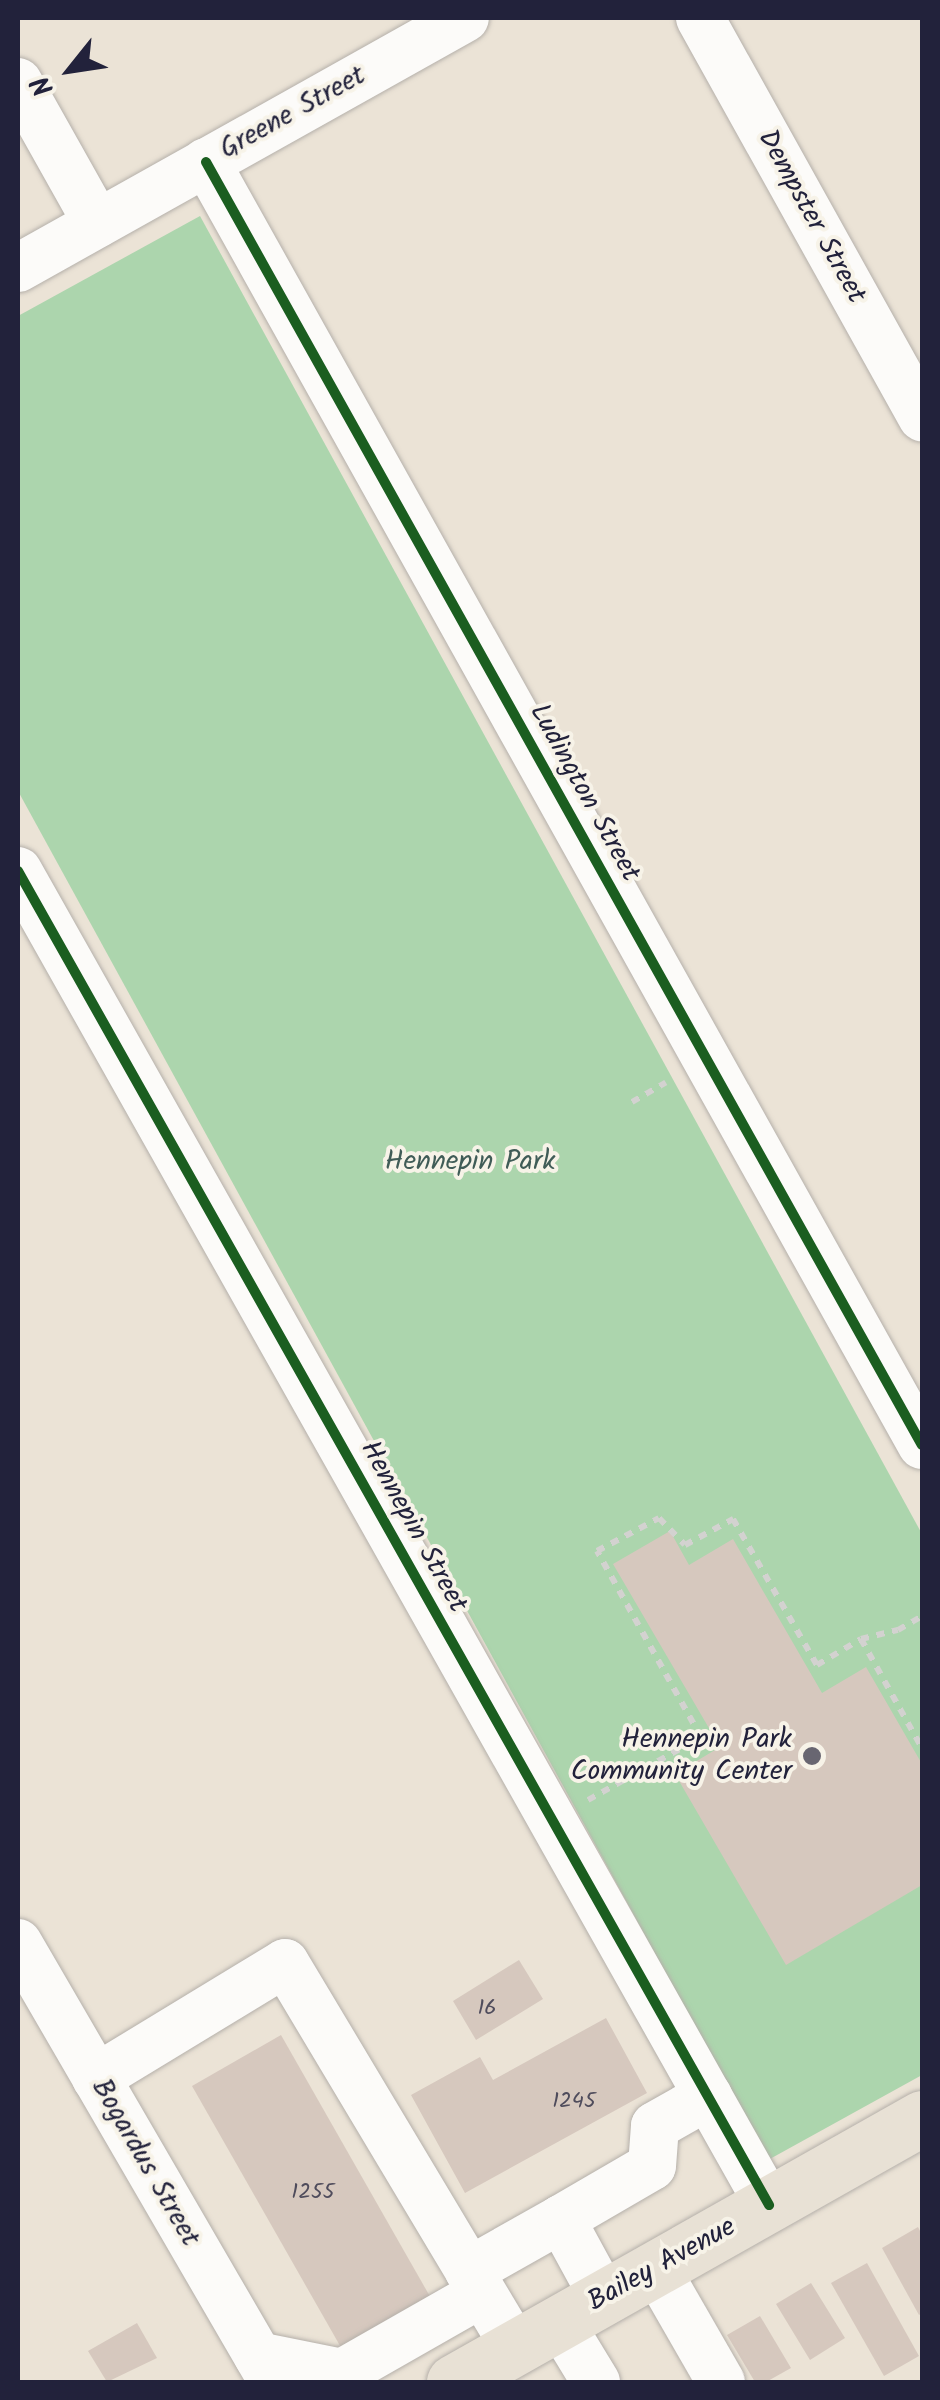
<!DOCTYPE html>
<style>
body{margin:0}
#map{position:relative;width:940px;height:2400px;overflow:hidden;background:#ebe3d6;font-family:Kalam,sans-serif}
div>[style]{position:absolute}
.green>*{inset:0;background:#acd5ad}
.building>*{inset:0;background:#d6c8be}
.path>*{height:6px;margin-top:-3px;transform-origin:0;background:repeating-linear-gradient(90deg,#d3d2d0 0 8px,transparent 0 16px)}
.roads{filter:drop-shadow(0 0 2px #b5b0aa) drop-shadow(0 0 2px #b5b0aa)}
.minor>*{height:48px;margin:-24px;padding:0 24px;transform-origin:24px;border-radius:24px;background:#fcfbf9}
.major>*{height:55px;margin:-27.5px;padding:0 27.5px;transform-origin:27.5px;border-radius:27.5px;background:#e8e1d5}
.cycleway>*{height:10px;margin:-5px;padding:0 5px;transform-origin:5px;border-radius:5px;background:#1b5e20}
.dots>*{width:28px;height:28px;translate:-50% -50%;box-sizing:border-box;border:5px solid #f7f3e8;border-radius:50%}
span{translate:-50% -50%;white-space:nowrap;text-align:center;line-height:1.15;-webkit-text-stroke:8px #f7f3e8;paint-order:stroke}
.number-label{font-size:22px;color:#4f4c5c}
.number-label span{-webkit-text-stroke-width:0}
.street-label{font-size:28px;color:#22223b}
.park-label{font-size:28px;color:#405c57}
.poi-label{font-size:28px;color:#22223b}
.right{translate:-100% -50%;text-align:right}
.frame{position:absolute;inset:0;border:20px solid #22223b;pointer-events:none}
.north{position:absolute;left:20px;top:20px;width:100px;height:100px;-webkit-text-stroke:8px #f7f3e8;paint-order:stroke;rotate:240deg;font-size:28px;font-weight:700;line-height:40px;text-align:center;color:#22223b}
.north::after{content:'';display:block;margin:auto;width:35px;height:45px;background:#22223b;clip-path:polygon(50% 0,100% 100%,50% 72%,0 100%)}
</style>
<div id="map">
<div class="green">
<i style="clip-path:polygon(200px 216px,922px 1534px,922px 2075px,768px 2160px,18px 791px,18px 316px)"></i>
</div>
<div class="building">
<i style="clip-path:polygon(670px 1531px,689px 1565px,733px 1539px,822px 1693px,866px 1667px,922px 1764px,922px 1885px,786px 1965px,675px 1774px,720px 1747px,613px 1564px)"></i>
<i style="clip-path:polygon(519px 1960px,543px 1999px,476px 2040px,453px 2001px)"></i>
<i style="clip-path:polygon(606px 2018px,647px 2093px,465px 2193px,411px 2095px,480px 2057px,493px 2080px)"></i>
<i style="clip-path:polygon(281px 2035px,432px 2300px,343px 2351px,192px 2086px)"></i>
<i style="clip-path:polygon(918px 2227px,922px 2235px,922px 2313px,919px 2315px,882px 2248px)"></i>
<i style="clip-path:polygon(867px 2263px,919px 2356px,884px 2376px,831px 2283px)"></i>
<i style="clip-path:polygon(811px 2283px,845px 2338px,810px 2360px,776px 2304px)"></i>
<i style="clip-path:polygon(760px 2316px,791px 2368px,766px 2382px,755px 2382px,727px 2335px)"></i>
<i style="clip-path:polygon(137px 2323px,157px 2358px,107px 2382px,88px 2351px)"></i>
</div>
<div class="path">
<i style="left:632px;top:1102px;width:39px;rotate:-30deg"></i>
<i style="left:861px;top:1639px;width:38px;rotate:-14deg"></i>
<i style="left:898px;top:1630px;width:28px;rotate:-30deg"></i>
<i style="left:588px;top:1800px;width:129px;rotate:-29.1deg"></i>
<i style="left:701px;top:1737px;width:213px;rotate:-119.2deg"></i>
<i style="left:597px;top:1551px;width:70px;rotate:-28deg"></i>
<i style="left:659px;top:1518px;width:37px;rotate:46deg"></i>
<i style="left:685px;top:1545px;width:55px;rotate:-28.4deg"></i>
<i style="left:733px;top:1519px;width:168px;rotate:60.1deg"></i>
<i style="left:817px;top:1665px;width:51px;rotate:-30.6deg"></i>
<i style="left:861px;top:1639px;width:125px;rotate:60.8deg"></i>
</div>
<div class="roads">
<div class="minor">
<i style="left:700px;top:18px;width:457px;rotate:60.9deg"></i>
<i style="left:18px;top:82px;width:162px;rotate:60.7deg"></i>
<i style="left:206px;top:162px;width:1469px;rotate:60.84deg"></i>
<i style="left:18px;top:268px;width:512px;rotate:-29.22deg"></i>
<i style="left:18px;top:871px;width:1531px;rotate:60.62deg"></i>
<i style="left:18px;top:1943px;width:508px;rotate:59.85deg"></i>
<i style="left:96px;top:2078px;width:221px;rotate:-31.3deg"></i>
<i style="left:285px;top:1963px;width:448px;rotate:59.1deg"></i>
<i style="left:656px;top:2269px;width:130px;rotate:60.1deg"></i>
<i style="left:469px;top:2271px;width:106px;rotate:-29.5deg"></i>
<i style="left:604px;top:2298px;width:90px;rotate:-118.6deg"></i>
<i style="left:561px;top:2219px;width:105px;rotate:-30.2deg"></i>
<i style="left:652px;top:2166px;width:40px;rotate:-85.7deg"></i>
<i style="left:655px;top:2126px;width:61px;rotate:-29.5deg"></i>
<i style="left:560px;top:2323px;width:69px;rotate:58.6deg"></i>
<i style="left:258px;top:2356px;width:86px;rotate:11.4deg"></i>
<i style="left:342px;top:2373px;width:161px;rotate:-29.7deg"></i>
</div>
<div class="major">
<i style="left:454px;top:2382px;width:537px;rotate:-29.43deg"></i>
</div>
</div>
<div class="cycleway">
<i style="left:206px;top:162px;width:1469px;rotate:60.84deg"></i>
<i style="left:18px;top:871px;width:1531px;rotate:60.62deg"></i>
</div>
<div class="dots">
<i style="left:812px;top:1756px;background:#686671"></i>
</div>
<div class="number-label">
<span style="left:487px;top:2009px">16</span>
<span style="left:574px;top:2102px">1245</span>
<span style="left:313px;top:2193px">1255</span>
</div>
<div class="street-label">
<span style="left:293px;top:113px;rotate:-29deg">Greene Street</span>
<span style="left:811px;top:217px;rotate:61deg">Dempster Street</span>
<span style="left:584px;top:793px;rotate:61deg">Ludington Street</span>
<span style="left:413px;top:1527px;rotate:61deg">Hennepin Street</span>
<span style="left:145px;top:2163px;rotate:60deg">Bogardus Street</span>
<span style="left:662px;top:2265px;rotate:-29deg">Bailey Avenue</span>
</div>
<div class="park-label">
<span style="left:470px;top:1162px">Hennepin Park</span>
</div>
<div class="poi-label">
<span class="right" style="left:792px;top:1756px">Hennepin Park<br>Community Center</span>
</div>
<div class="frame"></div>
<div class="north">N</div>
</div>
